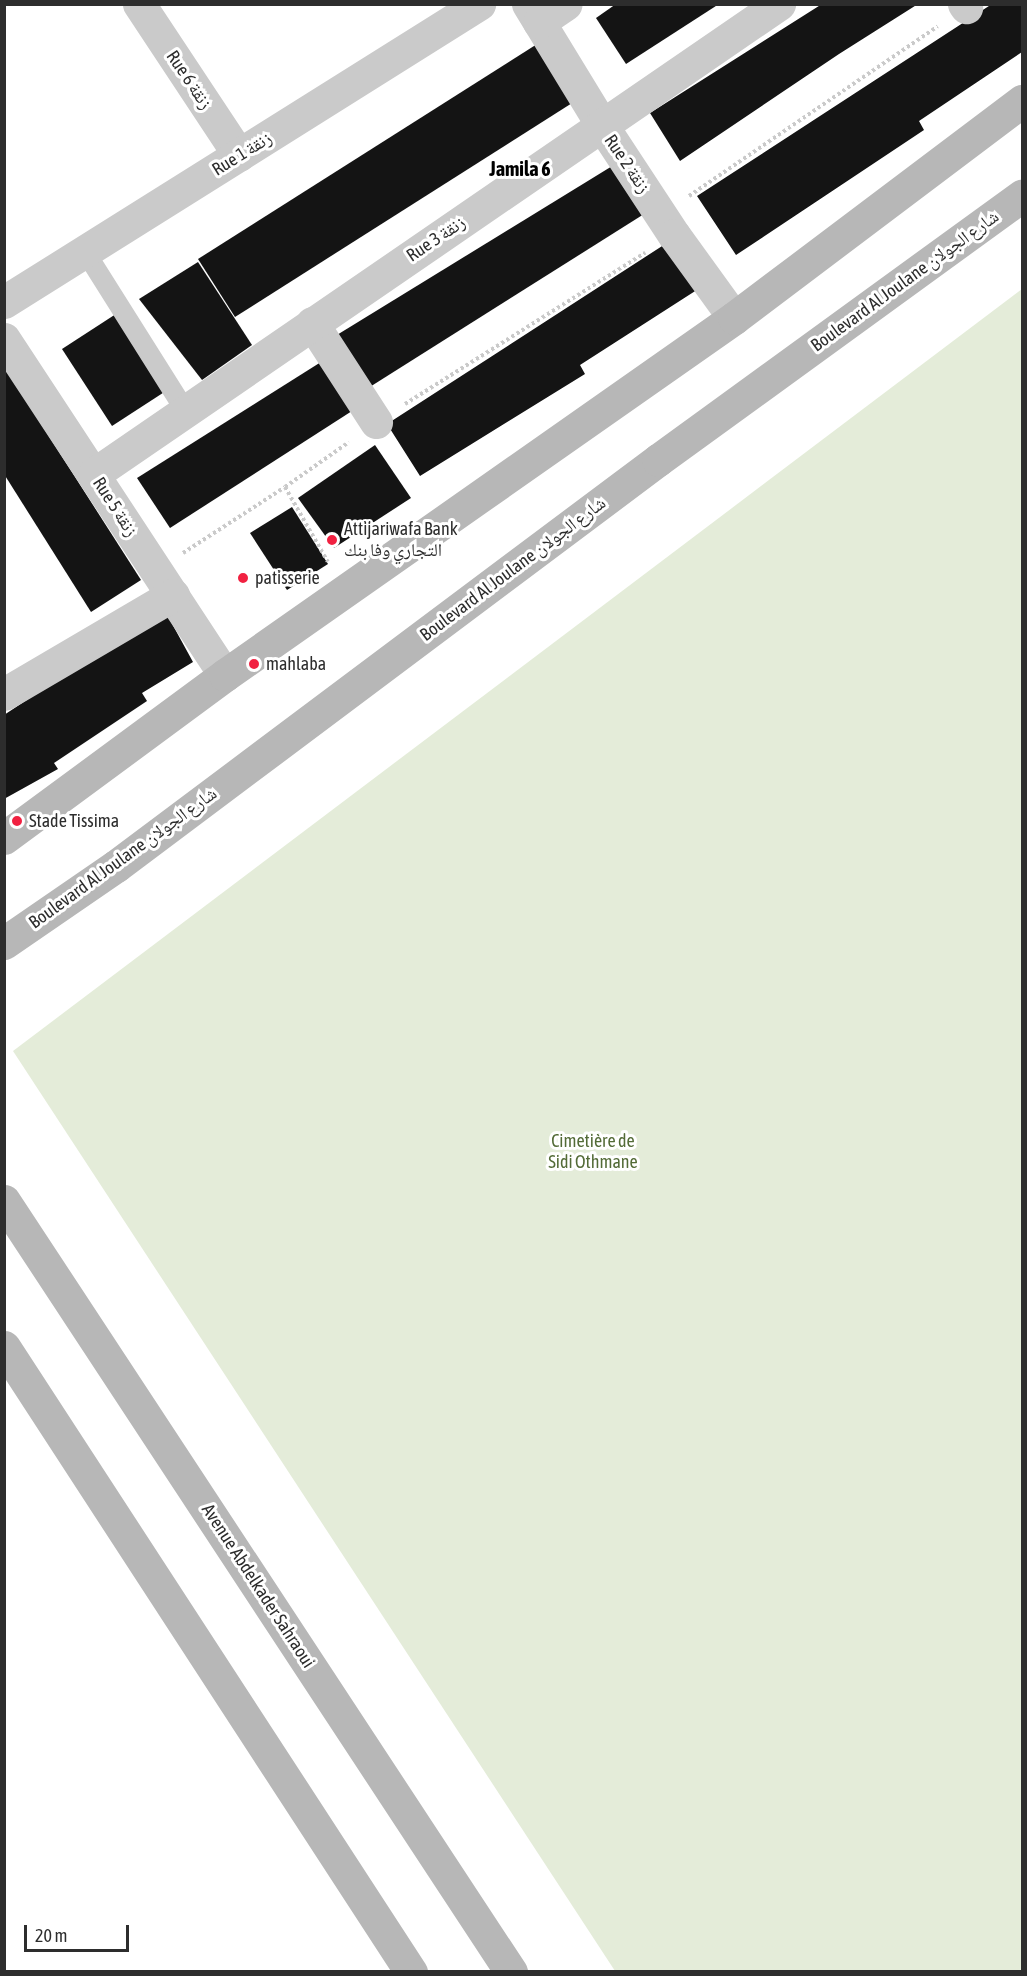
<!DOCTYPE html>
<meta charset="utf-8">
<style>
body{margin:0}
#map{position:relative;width:1027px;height:1976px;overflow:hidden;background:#fff;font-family:"Asap Condensed","Noto Naskh Arabic",sans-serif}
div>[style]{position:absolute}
.green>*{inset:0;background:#e4ecd9}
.building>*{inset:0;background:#141414}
.path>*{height:4px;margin-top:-2px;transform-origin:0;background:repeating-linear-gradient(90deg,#cacaca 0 3px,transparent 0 6px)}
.service>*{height:20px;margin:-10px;padding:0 10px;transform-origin:10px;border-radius:10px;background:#cacaca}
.minor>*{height:33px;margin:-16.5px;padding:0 16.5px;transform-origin:16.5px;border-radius:16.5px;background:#cacaca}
.secondary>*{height:33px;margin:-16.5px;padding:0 16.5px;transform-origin:16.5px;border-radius:16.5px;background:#b7b7b7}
.dots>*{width:16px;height:16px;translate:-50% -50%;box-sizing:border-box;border:3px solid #fff;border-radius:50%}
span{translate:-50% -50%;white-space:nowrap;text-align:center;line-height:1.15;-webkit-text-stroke:6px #fff;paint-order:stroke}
.street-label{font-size:18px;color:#2d2d2d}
.poi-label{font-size:18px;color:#2d2d2d}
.left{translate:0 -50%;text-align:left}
.park-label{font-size:18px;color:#536b37}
.neighbourhood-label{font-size:20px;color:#000;font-weight:700}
.frame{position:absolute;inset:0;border:6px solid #2d2d2d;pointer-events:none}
.scale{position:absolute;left:24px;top:1925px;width:105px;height:27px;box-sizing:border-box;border:3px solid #2d2d2d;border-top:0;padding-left:8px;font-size:18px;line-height:21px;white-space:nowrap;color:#2d2d2d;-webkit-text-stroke:4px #fff;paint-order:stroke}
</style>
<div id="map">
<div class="green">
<i style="clip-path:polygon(1022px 289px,1022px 1971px,615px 1971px,13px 1051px)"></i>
</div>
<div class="building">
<i style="clip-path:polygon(616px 4px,719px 4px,626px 64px,596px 18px)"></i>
<i style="clip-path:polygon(822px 4px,918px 4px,839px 54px,680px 161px,650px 113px)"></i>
<i style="clip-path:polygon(992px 4px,1022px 4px,1022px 52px,919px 121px,924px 130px,736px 255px,697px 196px)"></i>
<i style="clip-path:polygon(545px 39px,580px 98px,235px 317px,198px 259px)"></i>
<i style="clip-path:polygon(622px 160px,652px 209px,365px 390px,332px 338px)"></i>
<i style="clip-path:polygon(673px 239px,703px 286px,580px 365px,585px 374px,420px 476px,387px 424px)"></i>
<i style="clip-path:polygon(198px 262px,252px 345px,202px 380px,139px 299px)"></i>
<i style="clip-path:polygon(119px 312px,169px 389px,112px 426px,62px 349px)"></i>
<i style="clip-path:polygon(321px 362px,352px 411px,170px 528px,137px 478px)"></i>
<i style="clip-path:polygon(4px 366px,141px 580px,91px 612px,4px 474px)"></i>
<i style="clip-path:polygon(375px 445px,411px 498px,334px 548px,298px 498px)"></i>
<i style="clip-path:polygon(292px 507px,328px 564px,287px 590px,250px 533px)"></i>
<i style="clip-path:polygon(164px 609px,193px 662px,142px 693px,147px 701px,54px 763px,58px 769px,4px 799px,4px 715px)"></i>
</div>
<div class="path">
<i style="left:689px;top:196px;width:301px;rotate:-34.3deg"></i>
<i style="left:405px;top:404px;width:284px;rotate:-32.2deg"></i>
<i style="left:285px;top:487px;width:86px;rotate:60.2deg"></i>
<i style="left:183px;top:553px;width:121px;rotate:-32.9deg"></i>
<i style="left:285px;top:487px;width:78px;rotate:-35.1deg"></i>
</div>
<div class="service">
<i style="left:86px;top:253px;width:186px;rotate:57.8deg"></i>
</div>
<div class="minor">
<i style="left:139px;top:4px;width:181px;rotate:56.5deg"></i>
<i style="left:528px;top:4px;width:144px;rotate:58.6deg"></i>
<i style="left:603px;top:127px;width:129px;rotate:56.7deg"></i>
<i style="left:674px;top:235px;width:102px;rotate:54.1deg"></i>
<i style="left:964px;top:4px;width:4px;rotate:56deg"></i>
<i style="left:539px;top:22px;width:32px;rotate:-34deg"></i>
<i style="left:4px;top:302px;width:561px;rotate:-32.1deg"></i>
<i style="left:312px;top:323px;width:118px;rotate:57.1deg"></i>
<i style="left:4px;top:339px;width:402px;rotate:56.7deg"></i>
<i style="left:94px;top:474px;width:831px;rotate:-34.46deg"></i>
<i style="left:4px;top:694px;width:196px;rotate:-30.4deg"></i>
</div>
<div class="secondary">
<i style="left:4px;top:838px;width:275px;rotate:-36.4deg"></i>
<i style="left:225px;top:675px;width:622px;rotate:-35.04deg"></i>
<i style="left:734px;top:318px;width:361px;rotate:-37deg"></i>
<i style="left:4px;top:943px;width:136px;rotate:-34.5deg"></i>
<i style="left:116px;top:866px;width:677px;rotate:-36.84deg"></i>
<i style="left:658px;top:460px;width:450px;rotate:-36deg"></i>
<i style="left:4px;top:1201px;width:923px;rotate:56.67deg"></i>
<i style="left:4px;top:1347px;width:746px;rotate:56.93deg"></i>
</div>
<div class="dots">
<i style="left:332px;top:540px;background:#f12141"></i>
<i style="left:243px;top:578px;background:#f12141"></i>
<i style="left:254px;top:664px;background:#f12141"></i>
<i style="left:17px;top:821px;background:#f12141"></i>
</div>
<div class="street-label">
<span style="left:189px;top:80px;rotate:56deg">Rue 6 زنقة</span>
<span style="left:242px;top:154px;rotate:-32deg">Rue 1 زنقة</span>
<span style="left:627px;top:164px;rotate:56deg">Rue 2 زنقة</span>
<span style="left:436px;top:239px;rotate:-34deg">Rue 3 زنقة</span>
<span style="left:905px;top:281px;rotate:-36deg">Boulevard Al Joulane شارع الجولان</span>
<span style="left:115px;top:507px;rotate:57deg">Rue 5 زنقة</span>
<span style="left:513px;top:569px;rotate:-37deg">Boulevard Al Joulane شارع الجولان</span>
<span style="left:123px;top:858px;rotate:-36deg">Boulevard Al Joulane شارع الجولان</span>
<span style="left:258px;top:1586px;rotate:57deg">Avenue Abdelkader Sahraoui</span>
</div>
<div class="poi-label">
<span class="left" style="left:344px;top:540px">Attijariwafa Bank<br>التجاري وفا بنك</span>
<span class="left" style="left:255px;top:578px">patisserie</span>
<span class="left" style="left:266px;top:664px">mahlaba</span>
<span class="left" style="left:29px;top:821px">Stade Tissima</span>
</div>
<div class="park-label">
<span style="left:593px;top:1152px">Cimetière de<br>Sidi Othmane</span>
</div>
<div class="neighbourhood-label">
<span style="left:520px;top:168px">Jamila 6</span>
</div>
<div class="frame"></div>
<div class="scale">20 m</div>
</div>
